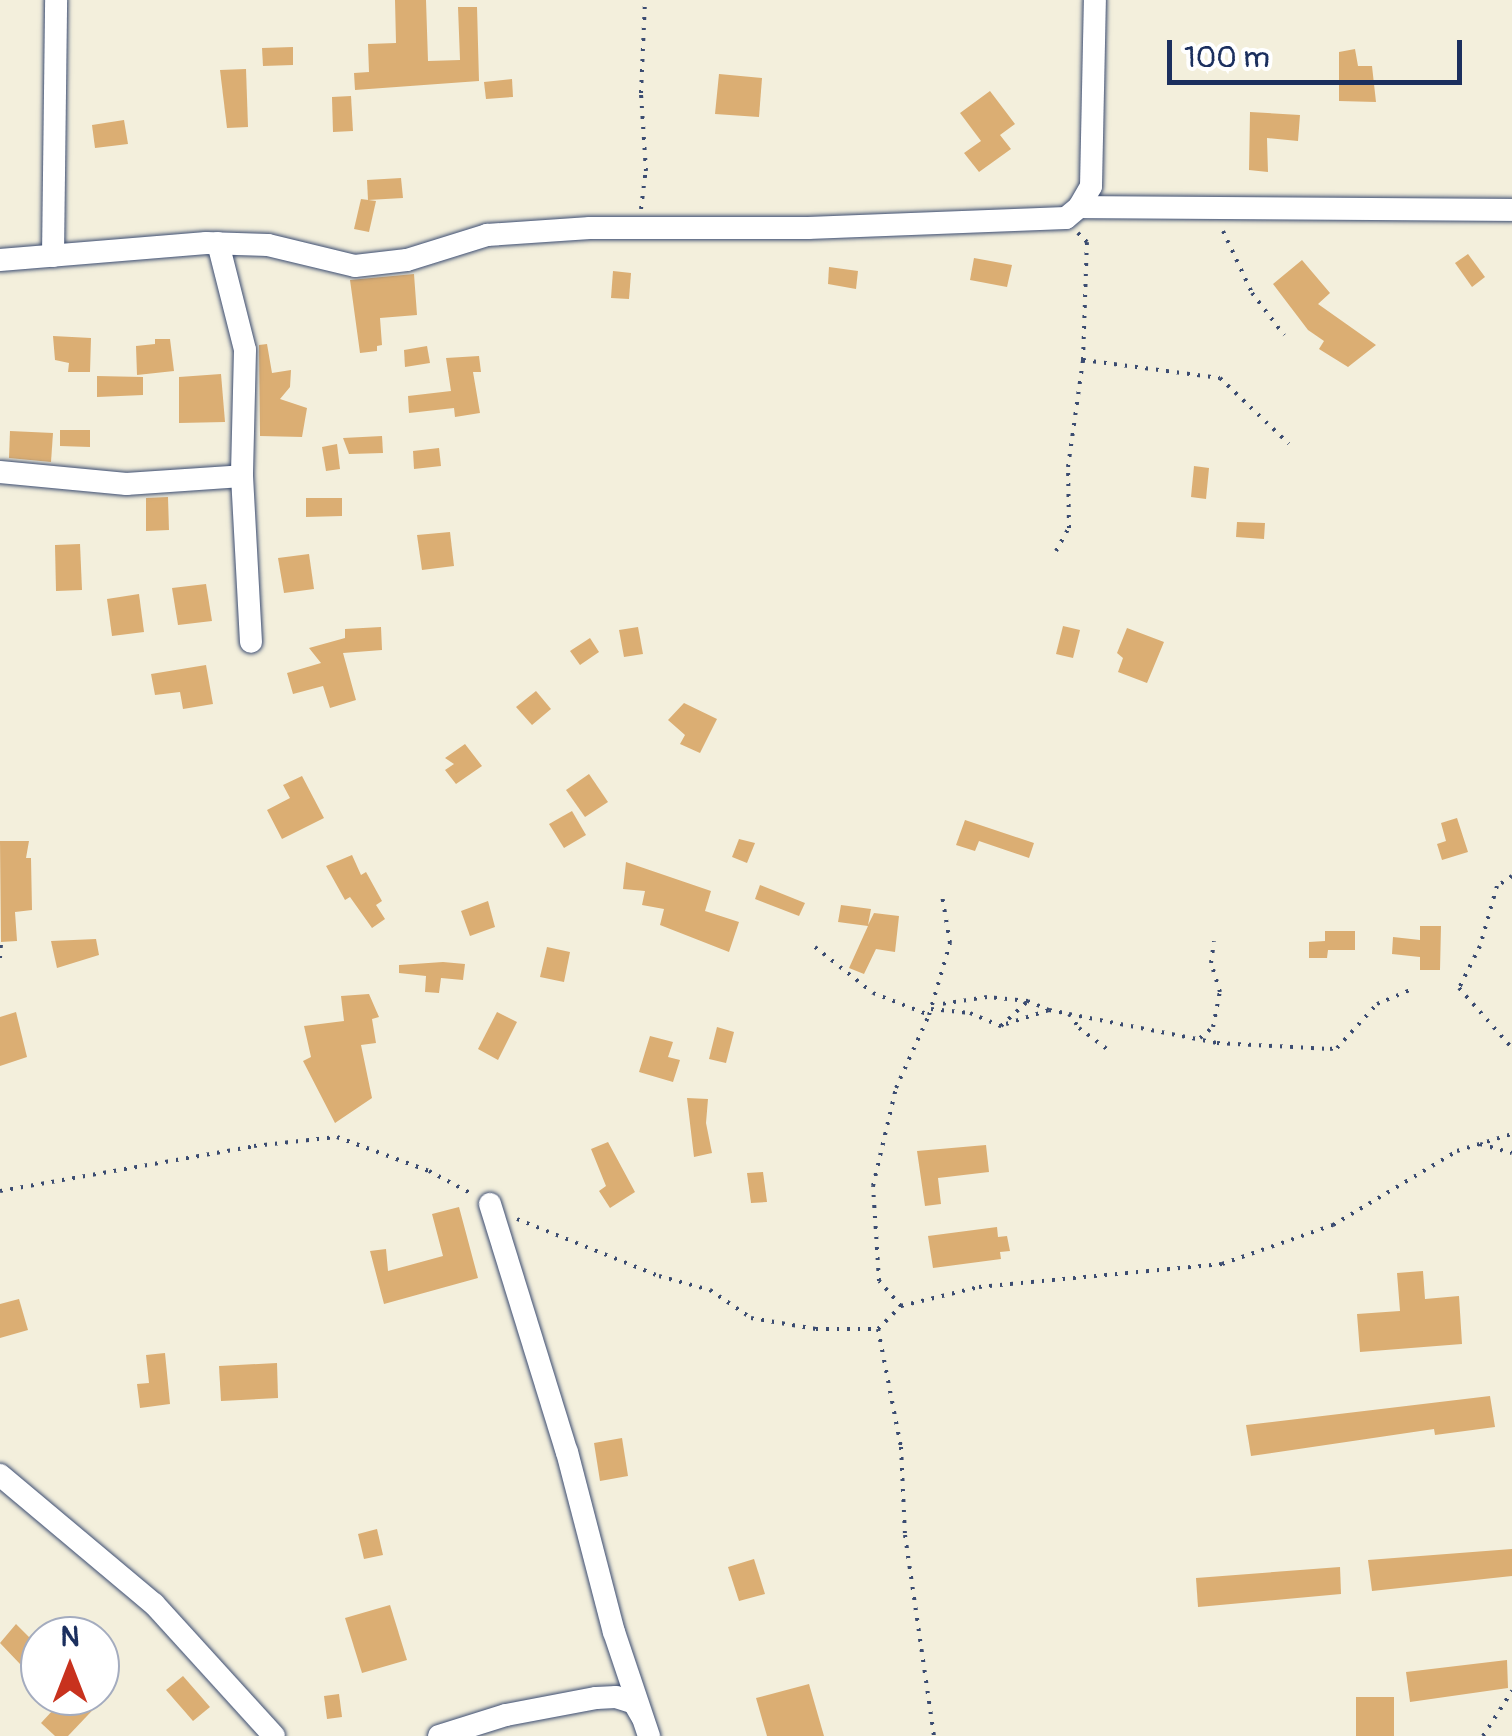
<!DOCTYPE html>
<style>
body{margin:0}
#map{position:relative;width:1512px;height:1736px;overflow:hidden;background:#f3efdc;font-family:Pangolin,sans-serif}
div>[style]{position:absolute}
.building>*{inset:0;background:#dbae73}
.path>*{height:4px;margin-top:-2px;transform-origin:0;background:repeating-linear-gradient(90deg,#3b4c71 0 2.5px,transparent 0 10.5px)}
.roads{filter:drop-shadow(0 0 2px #3b4c71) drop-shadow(0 0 2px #3b4c71)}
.street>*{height:22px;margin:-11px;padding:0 11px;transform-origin:11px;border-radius:11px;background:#fff}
span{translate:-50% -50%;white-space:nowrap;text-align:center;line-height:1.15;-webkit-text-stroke:8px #fff;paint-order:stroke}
.north{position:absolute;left:20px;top:1616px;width:100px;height:100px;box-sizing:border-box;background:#fff;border:2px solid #a4acbf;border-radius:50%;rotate:0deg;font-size:28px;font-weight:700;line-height:40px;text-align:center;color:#1b2f5e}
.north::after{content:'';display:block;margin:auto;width:35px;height:45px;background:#c8321e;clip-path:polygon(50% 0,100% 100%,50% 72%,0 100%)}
.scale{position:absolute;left:1167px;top:40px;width:295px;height:45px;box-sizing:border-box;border:5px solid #1b2f5e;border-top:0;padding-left:12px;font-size:30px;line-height:35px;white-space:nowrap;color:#1b2f5e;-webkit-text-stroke:8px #fff;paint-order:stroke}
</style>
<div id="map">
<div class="building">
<i style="clip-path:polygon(395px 0,426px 0,428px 61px,460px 60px,458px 7px,477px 7px,479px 81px,355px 90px,354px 73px,369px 72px,368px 44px,396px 43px)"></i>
<i style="clip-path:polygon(293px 47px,293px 65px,263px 66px,262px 48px)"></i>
<i style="clip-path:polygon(1355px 49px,1358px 66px,1372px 66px,1376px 102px,1339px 101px,1339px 52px)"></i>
<i style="clip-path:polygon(246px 69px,248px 127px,227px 128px,220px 70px)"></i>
<i style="clip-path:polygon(719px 74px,762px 78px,759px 117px,715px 114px)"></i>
<i style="clip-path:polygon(512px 79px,513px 97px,486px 99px,484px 82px)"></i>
<i style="clip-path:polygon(990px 91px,1015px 124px,1000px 135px,1011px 149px,979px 172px,964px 153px,981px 141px,960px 113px)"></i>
<i style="clip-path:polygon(351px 96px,353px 131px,333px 132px,332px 97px)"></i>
<i style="clip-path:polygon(1250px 112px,1300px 115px,1298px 141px,1267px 138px,1268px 172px,1249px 170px)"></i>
<i style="clip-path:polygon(124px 120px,128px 144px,95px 148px,92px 125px)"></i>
<i style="clip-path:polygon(401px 178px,403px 198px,368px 200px,367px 180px)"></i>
<i style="clip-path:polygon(361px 199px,376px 201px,369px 232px,354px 229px)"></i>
<i style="clip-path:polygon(1468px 254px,1485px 277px,1472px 287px,1455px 263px)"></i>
<i style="clip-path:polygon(974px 258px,1012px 265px,1007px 287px,970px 280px)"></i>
<i style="clip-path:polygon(1302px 260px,1330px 293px,1318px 304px,1376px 345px,1348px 367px,1319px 349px,1324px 341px,1308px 330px,1273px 284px)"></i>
<i style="clip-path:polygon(829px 267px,858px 271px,856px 289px,828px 284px)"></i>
<i style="clip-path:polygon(613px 271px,631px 273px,629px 299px,611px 298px)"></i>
<i style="clip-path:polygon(414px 274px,417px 315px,380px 318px,382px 345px,377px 346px,377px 351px,360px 353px,350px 280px)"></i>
<i style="clip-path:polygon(53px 336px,91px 338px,90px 372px,68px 372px,69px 363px,55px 360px)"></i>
<i style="clip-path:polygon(155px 339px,170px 339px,174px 371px,137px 375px,136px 346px,155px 344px)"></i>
<i style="clip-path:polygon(267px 344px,272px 373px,291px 370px,290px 387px,280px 399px,307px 408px,302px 437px,260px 436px,259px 345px)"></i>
<i style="clip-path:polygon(427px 346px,430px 363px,405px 367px,404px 350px)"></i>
<i style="clip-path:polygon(479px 356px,481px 372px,473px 372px,480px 413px,455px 417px,454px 408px,409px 413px,408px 396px,451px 391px,446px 358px)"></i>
<i style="clip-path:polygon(221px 374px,225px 422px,179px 423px,179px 377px)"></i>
<i style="clip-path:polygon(97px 376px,143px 377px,143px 395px,97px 397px)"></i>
<i style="clip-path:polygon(60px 430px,90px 430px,90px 447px,60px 446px)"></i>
<i style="clip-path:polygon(10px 431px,53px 433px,51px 462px,9px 458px)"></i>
<i style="clip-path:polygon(382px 436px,383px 453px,349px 454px,343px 438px)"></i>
<i style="clip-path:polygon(337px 444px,340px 469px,326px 471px,322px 447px)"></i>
<i style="clip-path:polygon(439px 448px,441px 466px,414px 469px,413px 451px)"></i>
<i style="clip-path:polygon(1194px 466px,1209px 468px,1206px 499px,1191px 497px)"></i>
<i style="clip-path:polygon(168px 497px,169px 530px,146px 531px,146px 498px)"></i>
<i style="clip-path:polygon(306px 498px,342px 498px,342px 516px,306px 517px)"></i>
<i style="clip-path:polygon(1237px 522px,1265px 523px,1264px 539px,1236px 537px)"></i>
<i style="clip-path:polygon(450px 532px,454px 566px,422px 570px,417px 535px)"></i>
<i style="clip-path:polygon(80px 544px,82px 590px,56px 591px,55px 545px)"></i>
<i style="clip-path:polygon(309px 554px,314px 589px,284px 593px,278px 558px)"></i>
<i style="clip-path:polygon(206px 584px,212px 621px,178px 625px,172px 588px)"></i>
<i style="clip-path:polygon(139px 594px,144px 632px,112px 636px,107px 599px)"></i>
<i style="clip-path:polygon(1063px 626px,1080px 630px,1073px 658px,1056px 654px)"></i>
<i style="clip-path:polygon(381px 627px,382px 650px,343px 653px,356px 700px,330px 708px,323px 686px,293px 694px,287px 673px,321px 663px,309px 648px,345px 638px,345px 629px)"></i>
<i style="clip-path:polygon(638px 627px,643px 654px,624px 657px,619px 630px)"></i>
<i style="clip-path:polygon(1127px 628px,1164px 642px,1147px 683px,1118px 672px,1123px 658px,1117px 653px)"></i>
<i style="clip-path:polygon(590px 638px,599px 652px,580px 665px,570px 651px)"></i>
<i style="clip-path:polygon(206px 665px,213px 704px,183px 709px,180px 692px,155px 695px,151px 674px)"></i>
<i style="clip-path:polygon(536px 691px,551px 709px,532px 725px,516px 707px)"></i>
<i style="clip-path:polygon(684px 703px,717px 719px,700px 753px,680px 744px,685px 735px,668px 720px)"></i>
<i style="clip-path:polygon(465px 744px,482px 766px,456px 784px,445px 770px,454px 764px,445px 758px)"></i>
<i style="clip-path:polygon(589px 774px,608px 802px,585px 817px,566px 790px)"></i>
<i style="clip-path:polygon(302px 776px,324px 818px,282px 839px,267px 810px,290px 798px,283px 785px)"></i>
<i style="clip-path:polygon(572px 811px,586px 835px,564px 848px,549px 824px)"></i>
<i style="clip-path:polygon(1457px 818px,1468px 852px,1442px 860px,1437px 844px,1446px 841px,1441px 823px)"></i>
<i style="clip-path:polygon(965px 820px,1034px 843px,1029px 858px,979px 841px,975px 851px,956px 845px)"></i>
<i style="clip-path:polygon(739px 839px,755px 843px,747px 863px,732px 857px)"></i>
<i style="clip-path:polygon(0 841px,29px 841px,26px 858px,31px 858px,32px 910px,15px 912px,17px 941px,1px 942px)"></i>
<i style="clip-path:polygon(352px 855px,361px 875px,366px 872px,382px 901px,376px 905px,385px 919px,372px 928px,350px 897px,345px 900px,326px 866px)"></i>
<i style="clip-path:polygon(626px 862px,711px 891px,705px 911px,739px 922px,729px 952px,660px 925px,664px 909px,642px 905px,645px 891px,623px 889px)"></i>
<i style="clip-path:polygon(760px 885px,805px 903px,799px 916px,755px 899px)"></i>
<i style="clip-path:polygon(488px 901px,495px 927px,470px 936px,461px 911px)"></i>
<i style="clip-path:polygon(841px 905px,871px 909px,868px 925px,874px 913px,899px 916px,895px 952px,876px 949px,864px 974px,849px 968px,868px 926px,838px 922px)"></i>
<i style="clip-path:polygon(1420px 926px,1441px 926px,1440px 970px,1420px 970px,1420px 957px,1392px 954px,1393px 937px,1420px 940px)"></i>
<i style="clip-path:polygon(1325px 931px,1355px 931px,1355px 950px,1328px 950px,1327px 958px,1309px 958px,1309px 942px,1325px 941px)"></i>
<i style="clip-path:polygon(96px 939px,99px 955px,57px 968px,51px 941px)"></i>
<i style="clip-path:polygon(547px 947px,570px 952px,564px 982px,540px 977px)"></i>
<i style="clip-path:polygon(443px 962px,465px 964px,463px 980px,441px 978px,439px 993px,425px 992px,426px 976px,399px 973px,399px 965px)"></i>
<i style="clip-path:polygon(369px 994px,379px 1017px,372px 1019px,376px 1043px,361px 1045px,372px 1098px,335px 1123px,303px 1061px,311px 1057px,304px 1026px,344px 1021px,341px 996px)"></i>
<i style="clip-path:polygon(16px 1012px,27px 1057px,0 1066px,0 1017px)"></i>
<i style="clip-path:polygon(497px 1012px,517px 1022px,498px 1060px,478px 1049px)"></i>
<i style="clip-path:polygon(717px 1027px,734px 1032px,726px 1063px,709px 1059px)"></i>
<i style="clip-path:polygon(650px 1036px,673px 1042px,668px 1057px,680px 1060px,673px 1082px,639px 1072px)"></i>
<i style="clip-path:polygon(687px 1098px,708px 1099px,706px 1123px,712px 1153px,694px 1157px)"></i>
<i style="clip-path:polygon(608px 1142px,635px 1192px,610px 1208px,599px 1191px,606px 1186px,591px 1149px)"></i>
<i style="clip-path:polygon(986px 1145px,989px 1172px,938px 1178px,941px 1204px,925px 1206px,917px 1151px)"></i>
<i style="clip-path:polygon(763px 1172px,767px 1202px,751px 1203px,747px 1173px)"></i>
<i style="clip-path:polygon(459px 1207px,478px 1278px,384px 1304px,370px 1251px,386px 1249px,388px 1271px,443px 1256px,432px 1214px)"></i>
<i style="clip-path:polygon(997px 1227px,998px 1237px,1007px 1236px,1010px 1251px,1000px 1252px,1001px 1259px,933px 1268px,928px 1236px)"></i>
<i style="clip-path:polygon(1423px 1271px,1425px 1299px,1459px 1296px,1462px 1344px,1360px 1352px,1357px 1314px,1400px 1311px,1397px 1273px)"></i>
<i style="clip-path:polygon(19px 1299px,28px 1330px,0 1338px,0 1304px)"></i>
<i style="clip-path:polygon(165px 1353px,170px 1404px,140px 1408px,137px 1384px,149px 1383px,146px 1355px)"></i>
<i style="clip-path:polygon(277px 1363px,278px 1398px,221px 1401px,219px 1366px)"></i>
<i style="clip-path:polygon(1490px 1396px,1495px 1427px,1435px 1435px,1434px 1429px,1251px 1456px,1246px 1425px)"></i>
<i style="clip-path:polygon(622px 1438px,628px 1476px,600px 1481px,594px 1443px)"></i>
<i style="clip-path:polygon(377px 1529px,383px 1555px,364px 1559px,358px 1534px)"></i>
<i style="clip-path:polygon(1512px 1549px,1512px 1576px,1372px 1591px,1368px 1560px)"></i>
<i style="clip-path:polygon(754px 1559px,765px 1594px,739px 1601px,728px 1567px)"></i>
<i style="clip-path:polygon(1340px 1567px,1341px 1594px,1198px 1607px,1196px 1578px)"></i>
<i style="clip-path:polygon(390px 1605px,407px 1660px,362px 1673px,345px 1618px)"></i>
<i style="clip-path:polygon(16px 1624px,29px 1637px,40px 1627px,40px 1685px,0 1643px)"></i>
<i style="clip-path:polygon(1507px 1660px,1508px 1688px,1410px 1702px,1406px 1672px)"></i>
<i style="clip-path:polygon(183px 1676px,210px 1707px,193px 1721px,166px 1690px)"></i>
<i style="clip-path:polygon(809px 1684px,824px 1736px,767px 1736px,756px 1698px)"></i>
<i style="clip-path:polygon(339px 1694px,342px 1717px,327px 1719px,324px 1696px)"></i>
<i style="clip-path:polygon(66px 1696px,106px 1696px,68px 1736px,55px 1736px,41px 1723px)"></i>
<i style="clip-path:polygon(1356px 1697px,1394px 1697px,1394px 1736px,1356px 1736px)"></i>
</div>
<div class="path">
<i style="left:641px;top:209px;width:38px;rotate:-83deg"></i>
<i style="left:646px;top:171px;width:78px;rotate:-93.7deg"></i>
<i style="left:641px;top:93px;width:93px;rotate:-87.5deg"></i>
<i style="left:1223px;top:231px;width:68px;rotate:64.9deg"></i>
<i style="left:1252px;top:293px;width:53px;rotate:52.7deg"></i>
<i style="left:1083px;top:360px;width:138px;rotate:7.5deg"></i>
<i style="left:1220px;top:378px;width:95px;rotate:43.7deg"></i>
<i style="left:1056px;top:551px;width:26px;rotate:-61deg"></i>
<i style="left:1069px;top:528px;width:61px;rotate:-90.9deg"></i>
<i style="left:1068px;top:467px;width:108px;rotate:-82deg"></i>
<i style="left:1083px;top:360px;width:118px;rotate:-88.1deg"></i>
<i style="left:1087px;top:242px;width:13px;rotate:-135deg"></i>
<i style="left:1512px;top:876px;width:18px;rotate:146deg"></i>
<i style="left:1497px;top:886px;width:62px;rotate:105.8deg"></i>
<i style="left:1480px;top:946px;width:47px;rotate:116.6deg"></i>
<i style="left:1459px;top:988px;width:80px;rotate:48.5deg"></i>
<i style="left:815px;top:947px;width:74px;rotate:38.4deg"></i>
<i style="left:873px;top:993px;width:60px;rotate:21.4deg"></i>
<i style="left:0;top:958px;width:16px;rotate:-86deg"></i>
<i style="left:931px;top:1009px;width:39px;rotate:6deg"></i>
<i style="left:970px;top:1013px;width:34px;rotate:23deg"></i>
<i style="left:1001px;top:1026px;width:37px;rotate:-43deg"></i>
<i style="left:1028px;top:1001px;width:41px;rotate:-174.4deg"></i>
<i style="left:987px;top:997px;width:47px;rotate:171.3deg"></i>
<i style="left:1049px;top:1010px;width:20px;rotate:11deg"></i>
<i style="left:1069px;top:1014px;width:17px;rotate:54deg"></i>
<i style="left:1079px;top:1028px;width:36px;rotate:37deg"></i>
<i style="left:1069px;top:1014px;width:151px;rotate:11.1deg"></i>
<i style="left:1217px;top:1043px;width:113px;rotate:3deg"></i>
<i style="left:1330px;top:1049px;width:7px;rotate:-8deg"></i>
<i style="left:1337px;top:1048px;width:59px;rotate:-47.7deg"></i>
<i style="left:1377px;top:1004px;width:39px;rotate:-23deg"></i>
<i style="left:1006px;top:1024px;width:45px;rotate:-18deg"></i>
<i style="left:1049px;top:1010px;width:23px;rotate:-157deg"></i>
<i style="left:1200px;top:1038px;width:17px;rotate:-40deg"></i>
<i style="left:1213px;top:1027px;width:36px;rotate:-79deg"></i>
<i style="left:1220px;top:992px;width:30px;rotate:-107deg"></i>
<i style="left:1211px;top:963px;width:22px;rotate:-82deg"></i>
<i style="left:1480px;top:1144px;width:33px;rotate:16deg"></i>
<i style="left:0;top:1191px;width:258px;rotate:-10deg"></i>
<i style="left:254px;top:1146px;width:83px;rotate:-6.2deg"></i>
<i style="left:337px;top:1137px;width:98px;rotate:20.3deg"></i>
<i style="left:429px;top:1171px;width:51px;rotate:28.1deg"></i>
<i style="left:517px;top:1219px;width:153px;rotate:21.9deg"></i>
<i style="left:659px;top:1276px;width:53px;rotate:15.4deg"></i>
<i style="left:710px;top:1290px;width:50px;rotate:34.3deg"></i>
<i style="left:751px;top:1318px;width:66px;rotate:9.6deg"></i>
<i style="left:816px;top:1329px;width:62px"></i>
<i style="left:878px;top:1329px;width:33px;rotate:-45deg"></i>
<i style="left:901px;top:1306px;width:80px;rotate:-13.7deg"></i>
<i style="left:979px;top:1287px;width:244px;rotate:-5.4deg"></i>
<i style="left:1222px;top:1264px;width:118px;rotate:-19.4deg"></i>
<i style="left:1333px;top:1225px;width:144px;rotate:-30.8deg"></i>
<i style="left:1457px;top:1151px;width:58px;rotate:-17.2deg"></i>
<i style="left:901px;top:1306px;width:33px;rotate:-131deg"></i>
<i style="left:879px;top:1281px;width:95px;rotate:-93.6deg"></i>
<i style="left:873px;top:1186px;width:101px;rotate:-76.8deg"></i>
<i style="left:896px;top:1088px;width:80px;rotate:-65.7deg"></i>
<i style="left:929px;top:1015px;width:75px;rotate:-73.7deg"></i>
<i style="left:950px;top:943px;width:49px;rotate:-99.5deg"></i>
<i style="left:878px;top:1329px;width:120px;rotate:79deg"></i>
<i style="left:901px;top:1447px;width:88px;rotate:87.4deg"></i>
<i style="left:905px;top:1535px;width:203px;rotate:81.8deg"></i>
<i style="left:1483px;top:1736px;width:54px;rotate:-57.2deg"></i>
</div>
<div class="roads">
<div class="street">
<i style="left:1079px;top:207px;width:433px;rotate:0.4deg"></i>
<i style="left:218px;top:243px;width:110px;rotate:75.8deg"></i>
<i style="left:245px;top:350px;width:126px;rotate:91.4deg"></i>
<i style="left:242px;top:476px;width:166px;rotate:86.9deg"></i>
<i style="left:53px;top:256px;width:256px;rotate:-89.3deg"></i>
<i style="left:0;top:260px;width:207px;rotate:-4.7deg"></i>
<i style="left:206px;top:243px;width:62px;rotate:1.8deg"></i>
<i style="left:268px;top:245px;width:89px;rotate:13.6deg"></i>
<i style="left:355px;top:266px;width:52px;rotate:-6.6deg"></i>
<i style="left:407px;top:260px;width:84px;rotate:-17.4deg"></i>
<i style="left:487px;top:235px;width:103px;rotate:-3.9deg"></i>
<i style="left:590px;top:228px;width:218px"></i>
<i style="left:808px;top:228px;width:258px;rotate:-2.2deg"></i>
<i style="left:1066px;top:218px;width:17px;rotate:-40deg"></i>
<i style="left:1079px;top:207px;width:24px;rotate:-60deg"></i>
<i style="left:1091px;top:186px;width:186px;rotate:-88.8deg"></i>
<i style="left:0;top:472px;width:127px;rotate:5.4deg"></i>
<i style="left:126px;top:484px;width:116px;rotate:-3.9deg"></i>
<i style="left:490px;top:1204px;width:260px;rotate:72.8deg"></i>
<i style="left:567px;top:1452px;width:186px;rotate:75.4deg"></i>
<i style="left:614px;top:1632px;width:110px;rotate:71.4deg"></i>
<i style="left:0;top:1475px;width:201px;rotate:40deg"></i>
<i style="left:154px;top:1604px;width:178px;rotate:47.7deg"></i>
<i style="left:439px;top:1736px;width:70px;rotate:-17.4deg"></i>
<i style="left:506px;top:1715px;width:92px;rotate:-10.7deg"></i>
<i style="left:596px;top:1698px;width:20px;rotate:-3deg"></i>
<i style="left:616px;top:1697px;width:19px;rotate:18deg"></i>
<i style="left:634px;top:1703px;width:16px;rotate:60deg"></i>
</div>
</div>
<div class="north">N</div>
<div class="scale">100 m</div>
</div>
